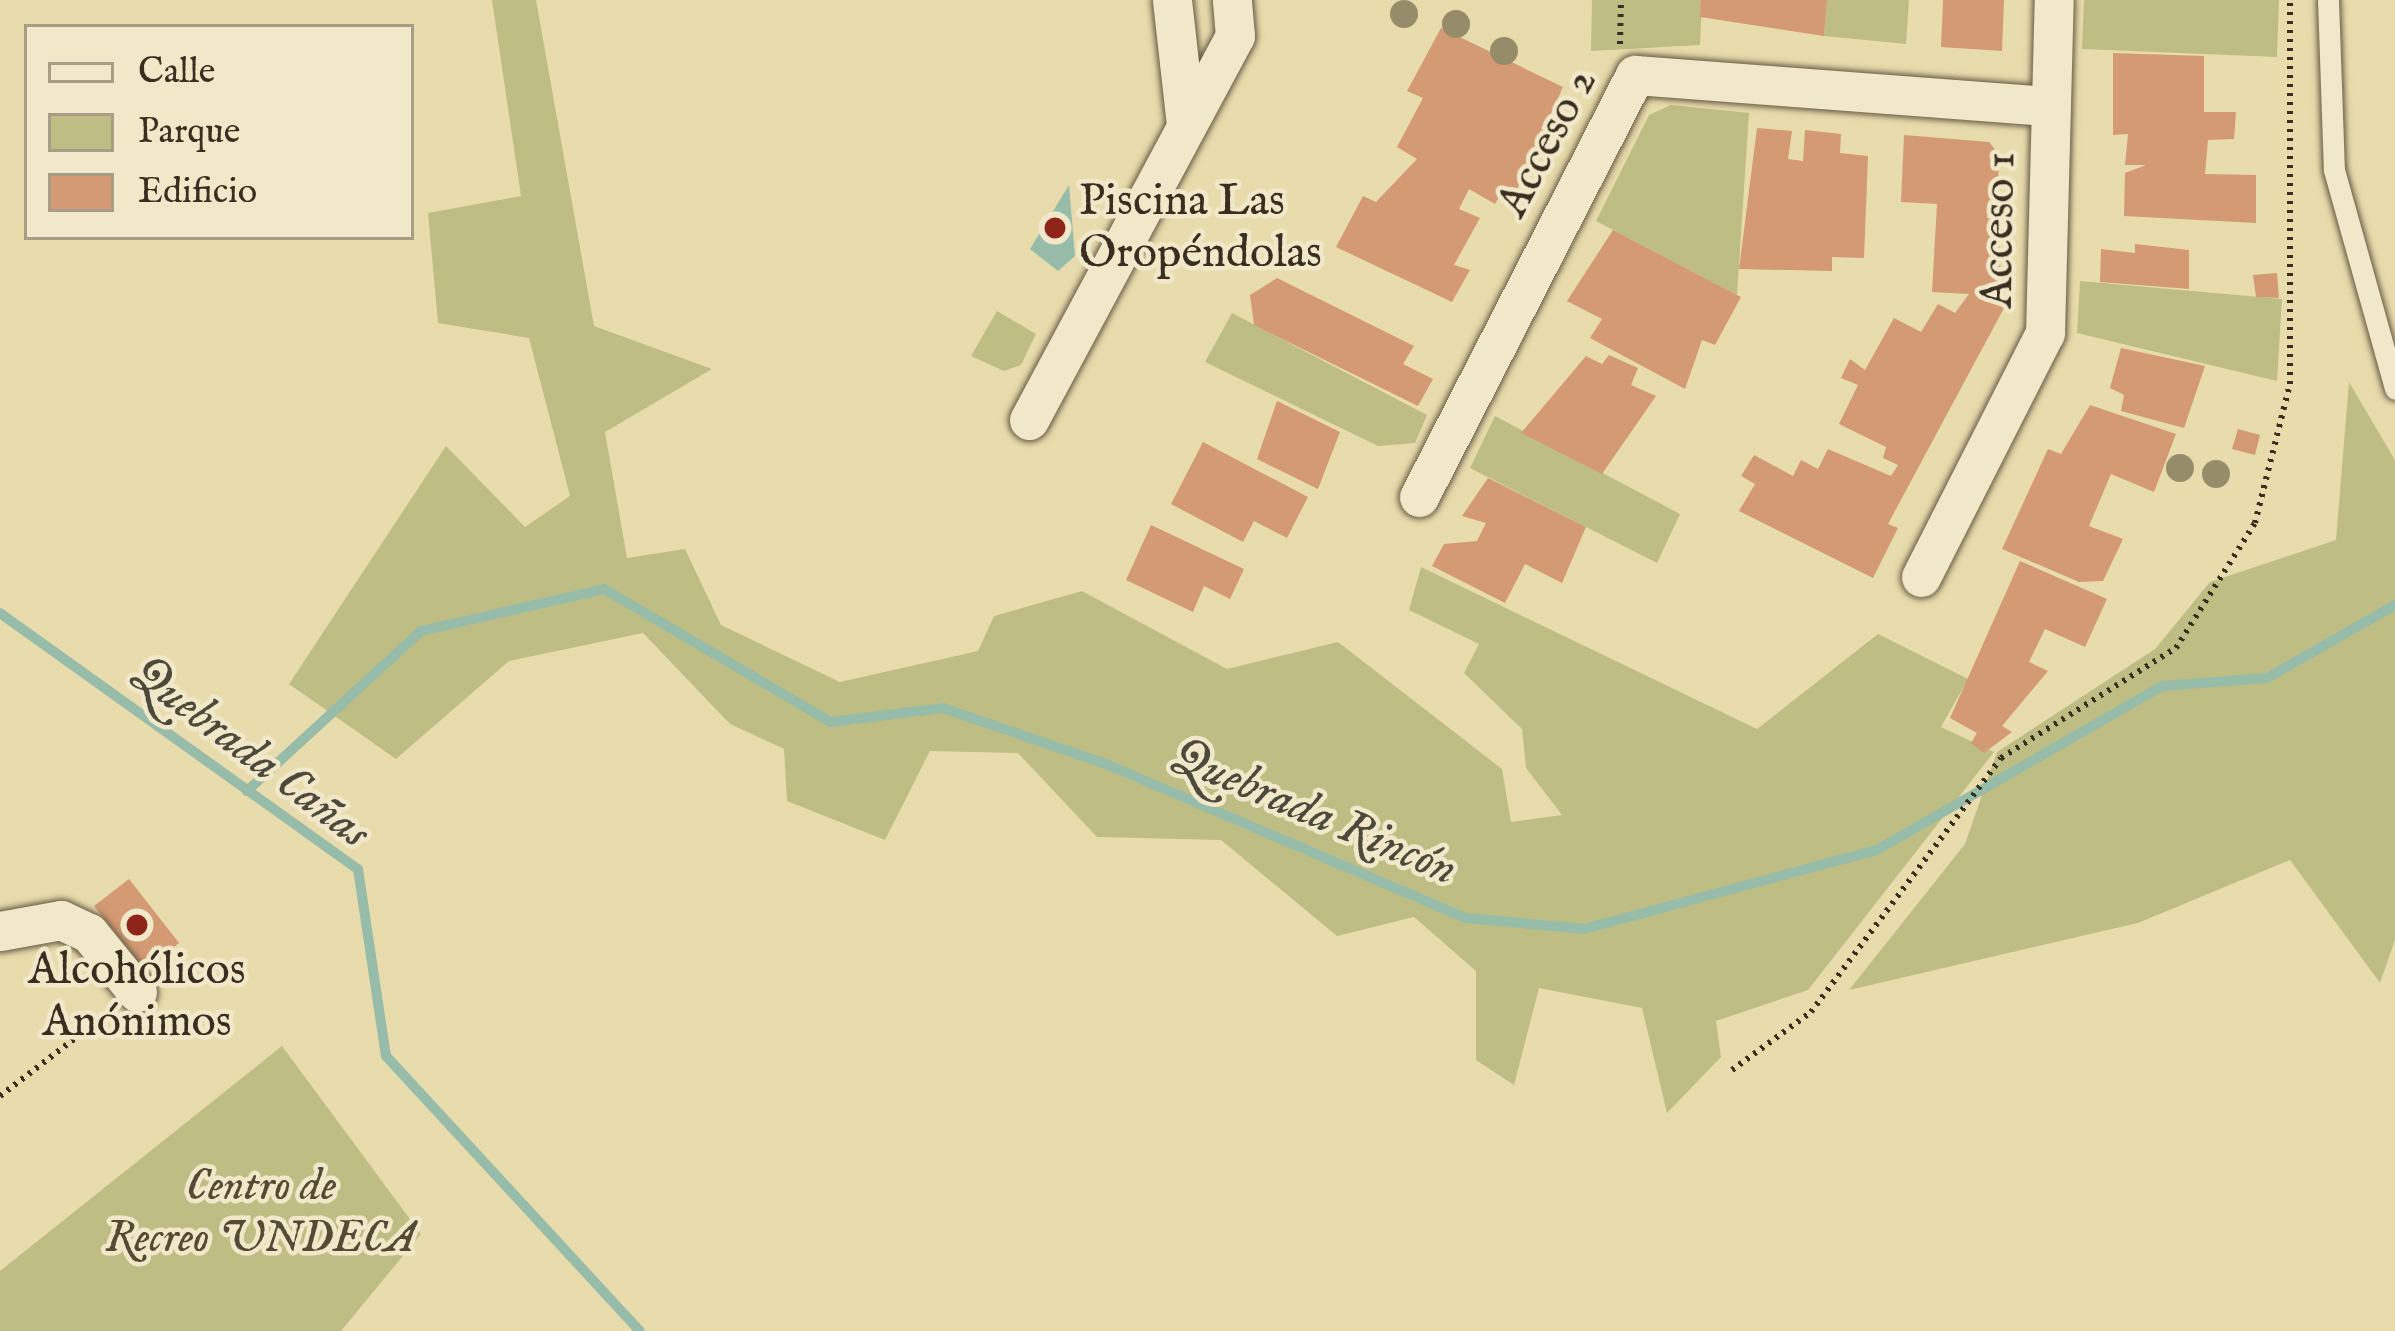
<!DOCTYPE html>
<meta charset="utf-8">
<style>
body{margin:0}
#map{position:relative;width:2395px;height:1331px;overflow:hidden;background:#e9dcac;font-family:"IM FELL English",serif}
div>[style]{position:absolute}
.green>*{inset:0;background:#bebe84}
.water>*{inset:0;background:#97bcaa}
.stream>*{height:10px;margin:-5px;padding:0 5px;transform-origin:5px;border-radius:5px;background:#97bcaa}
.building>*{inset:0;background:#d39a73}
.path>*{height:6px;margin-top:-3px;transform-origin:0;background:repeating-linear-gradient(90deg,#3a2e20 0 3px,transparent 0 9px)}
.roads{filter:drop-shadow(0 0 3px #665a43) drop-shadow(0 0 3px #665a43)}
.service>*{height:21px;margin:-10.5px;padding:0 10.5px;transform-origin:10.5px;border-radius:10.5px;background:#f1e8c9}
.minor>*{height:39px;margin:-19.5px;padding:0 19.5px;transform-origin:19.5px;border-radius:19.5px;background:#f1e8c9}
.trees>*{width:28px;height:28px;margin:-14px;border-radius:50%;background:#978c6a}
.dots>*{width:33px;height:33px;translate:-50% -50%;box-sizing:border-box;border:6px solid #f1e8c9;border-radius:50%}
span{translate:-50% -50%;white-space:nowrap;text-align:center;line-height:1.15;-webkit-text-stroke:9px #f1e8c9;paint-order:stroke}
.street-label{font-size:45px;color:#3a2e20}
.poi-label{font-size:45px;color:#3a2e20}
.left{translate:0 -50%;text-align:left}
.park-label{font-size:45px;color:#544b34;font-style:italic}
.water-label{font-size:48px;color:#4d4a3c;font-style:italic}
.legend{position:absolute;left:24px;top:24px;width:390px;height:216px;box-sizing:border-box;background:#f1e8c9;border:3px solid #a89e85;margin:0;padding:15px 21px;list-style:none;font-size:36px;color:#3a2e20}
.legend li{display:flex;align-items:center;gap:24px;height:60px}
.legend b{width:60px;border:3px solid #a89e85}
</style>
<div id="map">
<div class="green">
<i style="clip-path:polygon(492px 0,536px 0,594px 326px,712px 369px,605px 432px,627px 558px,685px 549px,721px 625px,840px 682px,978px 651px,994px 616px,1082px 591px,1227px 669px,1338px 642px,1502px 769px,1511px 822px,1562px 815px,1526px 768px,1522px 729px,1464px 673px,1479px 644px,1409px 610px,1421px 567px,1757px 729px,1878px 634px,1968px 679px,1941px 727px,1994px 752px,1808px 990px,1716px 1021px,1721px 1057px,1667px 1113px,1642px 1008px,1539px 988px,1514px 1085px,1476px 1060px,1476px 971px,1414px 917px,1337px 936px,1221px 840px,1097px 837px,1018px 753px,930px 751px,885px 840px,787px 801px,784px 749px,730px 724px,643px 633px,509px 661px,396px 759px,289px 684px,446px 446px,525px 527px,570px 496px,529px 338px,438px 323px,428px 213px,521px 196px)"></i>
<i style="clip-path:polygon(1592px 0,1702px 0,1700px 45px,1591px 51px)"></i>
<i style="clip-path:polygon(1827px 0,1909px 0,1906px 44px,1824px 36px)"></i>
<i style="clip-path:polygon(2084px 0,2279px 0,2277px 57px,2082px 49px)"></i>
<i style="clip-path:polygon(1671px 105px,1749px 113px,1737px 295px,1596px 221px,1649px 115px)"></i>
<i style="clip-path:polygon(2080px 281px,2282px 299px,2277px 381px,2077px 333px)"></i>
<i style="clip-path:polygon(997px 311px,1036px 334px,1021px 365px,1004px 371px,971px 356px)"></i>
<i style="clip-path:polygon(1232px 313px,1427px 415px,1415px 443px,1378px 446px,1205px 362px)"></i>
<i style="clip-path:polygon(2349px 382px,2395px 460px,2395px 940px,2380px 983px,2290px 860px,2138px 923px,1849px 990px,1965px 844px,1997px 752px,2155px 649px,2210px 582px,2336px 540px)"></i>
<i style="clip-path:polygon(1495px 416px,1680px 514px,1657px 563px,1470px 468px)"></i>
<i style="clip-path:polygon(282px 1046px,421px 1234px,341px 1331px,0 1331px,0 1271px)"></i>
</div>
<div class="water">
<i style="clip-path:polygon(1069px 185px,1075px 256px,1058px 271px,1030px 249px)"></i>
</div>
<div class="stream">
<i style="left:0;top:613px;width:440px;rotate:35.6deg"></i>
<i style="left:358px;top:869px;width:189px;rotate:81.5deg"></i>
<i style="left:386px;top:1056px;width:374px;rotate:47.3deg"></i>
<i style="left:247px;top:791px;width:236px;rotate:-42.6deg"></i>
<i style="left:421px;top:631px;width:188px;rotate:-12.9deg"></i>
<i style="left:604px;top:589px;width:263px;rotate:30.4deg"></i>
<i style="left:831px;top:722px;width:113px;rotate:-7.1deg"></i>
<i style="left:943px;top:708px;width:172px;rotate:19deg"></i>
<i style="left:1106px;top:764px;width:392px;rotate:23.2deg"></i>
<i style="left:1466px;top:918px;width:119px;rotate:5.3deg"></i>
<i style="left:1584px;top:929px;width:303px;rotate:-15.1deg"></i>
<i style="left:1877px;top:850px;width:329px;rotate:-29.9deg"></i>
<i style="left:2162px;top:686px;width:105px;rotate:-4.4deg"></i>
<i style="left:2267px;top:678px;width:147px;rotate:-29.7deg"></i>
</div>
<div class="building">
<i style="clip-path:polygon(1701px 0,1827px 0,1824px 36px,1700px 17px)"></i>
<i style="clip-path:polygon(1943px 0,2004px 0,2002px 51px,1941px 47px)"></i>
<i style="clip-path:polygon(1441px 28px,1563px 87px,1516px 192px,1505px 187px,1495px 204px,1469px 189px,1459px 209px,1480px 218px,1454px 265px,1470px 270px,1452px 302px,1336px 247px,1363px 196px,1376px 202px,1417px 159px,1397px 147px,1423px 98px,1407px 91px)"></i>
<i style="clip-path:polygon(2113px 53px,2204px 56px,2204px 112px,2236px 112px,2234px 139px,2208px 140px,2205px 174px,2256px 175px,2256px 223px,2124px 216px,2125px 173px,2146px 165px,2125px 165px,2128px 134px,2113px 135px)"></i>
<i style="clip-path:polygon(1757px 128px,1792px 131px,1788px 159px,1803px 161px,1805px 130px,1841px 134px,1840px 153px,1868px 156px,1864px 258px,1832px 257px,1832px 271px,1739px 269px)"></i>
<i style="clip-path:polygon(1904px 135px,1989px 142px,1998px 153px,2001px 296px,1979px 294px,2004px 308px,1888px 524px,1898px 528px,1873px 578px,1739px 511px,1755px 484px,1741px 476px,1754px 455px,1793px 476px,1801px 460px,1818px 469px,1828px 449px,1891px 476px,1898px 465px,1883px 458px,1886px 447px,1839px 424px,1858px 385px,1841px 378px,1850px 359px,1865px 370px,1894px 318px,1921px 332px,1938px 304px,1955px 313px,1969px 294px,1932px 292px,1937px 204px,1901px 202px)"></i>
<i style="clip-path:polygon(1613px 230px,1741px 297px,1715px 345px,1702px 340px,1685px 389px,1590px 338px,1602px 319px,1567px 301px)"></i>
<i style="clip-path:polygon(2135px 244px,2189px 250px,2189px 289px,2100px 282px,2101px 249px,2135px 253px)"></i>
<i style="clip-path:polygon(2277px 273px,2279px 298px,2256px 297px,2253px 275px)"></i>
<i style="clip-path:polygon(1277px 278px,1414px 346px,1403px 364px,1433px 379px,1418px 406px,1254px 325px,1250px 295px)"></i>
<i style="clip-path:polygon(2121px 348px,2205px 366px,2184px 428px,2121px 411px,2124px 395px,2110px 388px)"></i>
<i style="clip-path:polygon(1609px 355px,1638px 368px,1631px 385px,1656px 396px,1602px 474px,1521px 433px,1586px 356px,1602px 364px)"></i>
<i style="clip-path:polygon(1277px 401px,1340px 432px,1318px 489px,1257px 459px)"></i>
<i style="clip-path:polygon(2090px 405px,2176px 434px,2154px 492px,2111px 474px,2089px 526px,2123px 539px,2103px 581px,2079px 582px,2002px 549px,2048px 449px,2061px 454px)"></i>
<i style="clip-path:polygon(2238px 429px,2260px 435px,2255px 455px,2232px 449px)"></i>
<i style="clip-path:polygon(1203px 442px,1308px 497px,1287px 538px,1254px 521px,1243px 542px,1171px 504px)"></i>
<i style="clip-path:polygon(1488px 478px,1586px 527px,1562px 583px,1525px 564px,1505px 603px,1432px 566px,1444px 544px,1477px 541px,1486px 523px,1462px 516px)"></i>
<i style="clip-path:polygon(1151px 525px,1244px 569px,1230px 599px,1204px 586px,1193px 612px,1126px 580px)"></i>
<i style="clip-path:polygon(2020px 561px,2107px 599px,2085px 647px,2045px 629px,2029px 662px,2048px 671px,2002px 726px,2012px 732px,1984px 753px,1971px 743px,1977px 733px,1950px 718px)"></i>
<i style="clip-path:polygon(129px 879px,179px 943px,145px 970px,94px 906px)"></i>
</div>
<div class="path">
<i style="left:1620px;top:44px;width:44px;rotate:-88.7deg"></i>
<i style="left:1732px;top:1070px;width:98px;rotate:-36.3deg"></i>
<i style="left:1811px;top:1012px;width:317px;rotate:-53.2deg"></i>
<i style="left:2001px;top:758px;width:207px;rotate:-32.2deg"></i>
<i style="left:2176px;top:648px;width:148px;rotate:-57.7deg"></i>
<i style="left:2255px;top:523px;width:143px;rotate:-75.9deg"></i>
<i style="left:2290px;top:384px;width:384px;rotate:-90deg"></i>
<i style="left:0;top:1096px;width:133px;rotate:-37.6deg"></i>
</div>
<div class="roads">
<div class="service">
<i style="left:2328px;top:0;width:170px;rotate:88deg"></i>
<i style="left:2334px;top:170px;width:227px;rotate:74.4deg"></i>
</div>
<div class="minor">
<i style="left:1172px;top:0;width:126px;rotate:83.6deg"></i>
<i style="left:1029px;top:420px;width:436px;rotate:-61.8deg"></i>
<i style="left:1235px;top:36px;width:36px;rotate:-95deg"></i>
<i style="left:1419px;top:497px;width:474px;rotate:-62.9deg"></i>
<i style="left:1635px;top:75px;width:417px;rotate:4.3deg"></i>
<i style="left:1921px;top:577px;width:274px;rotate:-63.1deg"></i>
<i style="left:2045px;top:333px;width:333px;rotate:-88.5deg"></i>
<i style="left:0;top:931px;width:62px;rotate:-10.2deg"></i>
<i style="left:61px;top:920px;width:31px;rotate:25deg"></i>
<i style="left:89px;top:933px;width:76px;rotate:50.9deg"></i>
</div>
</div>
<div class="trees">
<i style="left:1404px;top:14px"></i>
<i style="left:1456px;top:24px"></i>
<i style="left:1504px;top:51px"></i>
<i style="left:2180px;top:468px"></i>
<i style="left:2216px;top:474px"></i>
</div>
<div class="dots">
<i style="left:1055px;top:228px;background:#8f2418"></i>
<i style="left:137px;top:925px;background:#8f2418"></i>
</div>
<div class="street-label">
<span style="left:1548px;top:143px;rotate:-62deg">Acceso 2</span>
<span style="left:2000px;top:230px;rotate:-89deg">Acceso 1</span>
</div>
<div class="poi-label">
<span class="left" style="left:1079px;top:228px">Piscina Las<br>Oropéndolas</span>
<span style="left:137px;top:997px">Alcohólicos<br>Anónimos</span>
</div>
<div class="park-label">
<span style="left:261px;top:1213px">Centro de<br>Recreo UNDECA</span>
</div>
<div class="water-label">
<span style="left:250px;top:754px;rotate:37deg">Quebrada Cañas</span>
<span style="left:1314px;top:814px;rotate:23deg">Quebrada Rincón</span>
</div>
<ul class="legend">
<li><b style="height:15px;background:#f1e8c9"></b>Calle</li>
<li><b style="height:33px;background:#bebe84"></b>Parque</li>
<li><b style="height:33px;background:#d39a73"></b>Edificio</li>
</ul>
</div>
